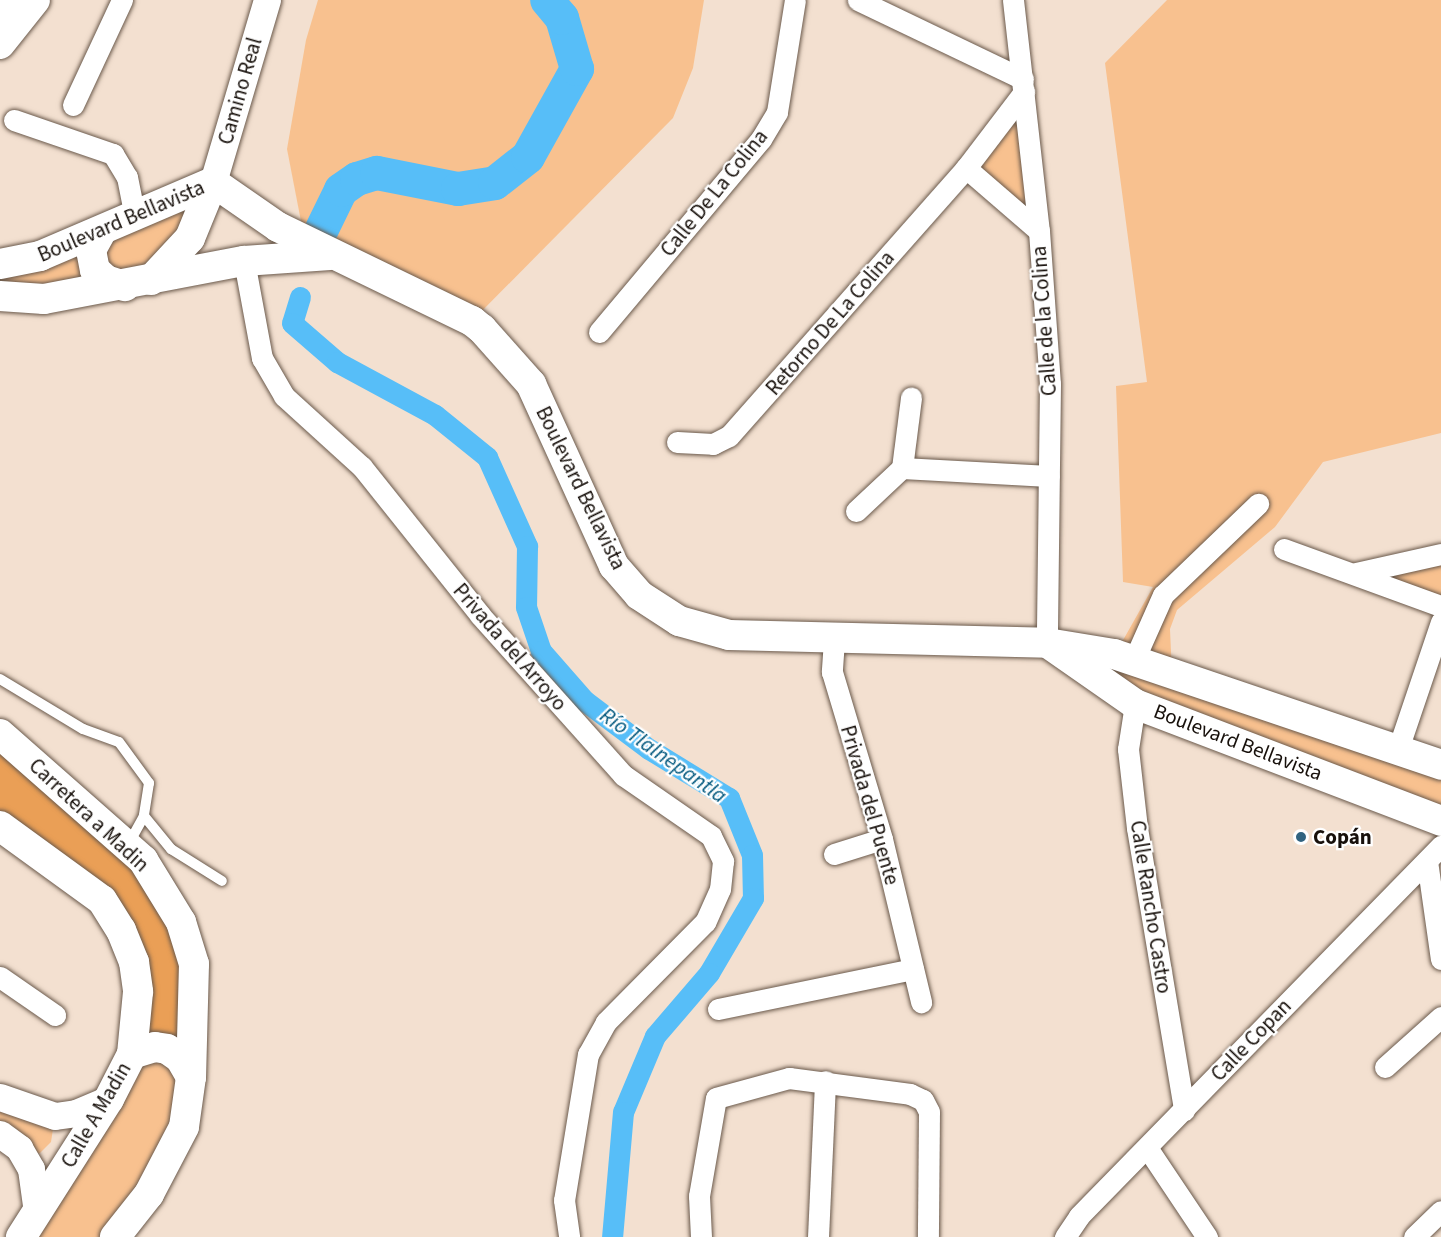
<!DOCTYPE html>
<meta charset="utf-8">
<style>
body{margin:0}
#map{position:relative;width:1441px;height:1237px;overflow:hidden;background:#f3e0d0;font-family:"Source Sans 3",sans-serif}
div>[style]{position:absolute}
.green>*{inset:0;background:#f8c18f}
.forest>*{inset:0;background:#ea9f56}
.canal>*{height:21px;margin:-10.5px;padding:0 10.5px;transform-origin:10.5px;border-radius:10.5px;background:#57bef8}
.river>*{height:34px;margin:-17px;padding:0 17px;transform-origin:17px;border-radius:17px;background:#57bef8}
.roads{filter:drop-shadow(0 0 2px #6a594b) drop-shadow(0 0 2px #6a594b)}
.service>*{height:10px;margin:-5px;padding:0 5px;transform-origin:5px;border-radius:5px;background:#fff}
.minor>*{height:21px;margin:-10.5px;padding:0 10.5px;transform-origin:10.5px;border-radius:10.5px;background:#fff}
.tertiary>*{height:27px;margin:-13.5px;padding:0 13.5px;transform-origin:13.5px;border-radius:13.5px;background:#fff}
.secondary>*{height:30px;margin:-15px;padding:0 15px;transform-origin:15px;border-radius:15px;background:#fff}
.dots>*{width:16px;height:16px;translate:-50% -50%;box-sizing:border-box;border:3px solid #fff;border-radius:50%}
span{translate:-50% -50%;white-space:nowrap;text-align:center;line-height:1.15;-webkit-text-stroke:4.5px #fff;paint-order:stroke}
.street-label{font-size:21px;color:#17100b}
.poi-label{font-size:21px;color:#17100b;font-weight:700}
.left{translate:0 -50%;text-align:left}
.water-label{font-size:22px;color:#02587e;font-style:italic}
</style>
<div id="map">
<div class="green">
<i style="clip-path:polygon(318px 0,704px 0,693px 68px,673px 118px,472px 321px,305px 242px,287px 149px,306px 40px)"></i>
<i style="clip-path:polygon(1167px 0,1441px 0,1441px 433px,1323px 462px,1275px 527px,1177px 610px,1170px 629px,1172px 674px,1441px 765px,1441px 821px,1100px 681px,1153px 587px,1123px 582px,1116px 386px,1147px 382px,1105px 63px)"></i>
<i style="clip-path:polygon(1024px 92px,1039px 231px,966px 168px)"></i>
<i style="clip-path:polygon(213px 182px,151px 280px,0 296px,0 264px)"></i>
<i style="clip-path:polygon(1441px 554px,1441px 606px,1356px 573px)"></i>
<i style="clip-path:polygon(155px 1047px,191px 1077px,115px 1237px,21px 1237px)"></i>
<i style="clip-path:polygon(0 1097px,55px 1116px,51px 1142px,40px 1153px,25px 1156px,0 1134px)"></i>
</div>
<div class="forest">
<i style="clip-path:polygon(0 734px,117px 835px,181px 922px,180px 1058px,132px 1054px,121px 930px,0 826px)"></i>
</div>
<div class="canal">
<i style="left:300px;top:297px;width:27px;rotate:107deg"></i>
<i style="left:292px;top:323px;width:60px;rotate:40.9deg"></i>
<i style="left:337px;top:362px;width:111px;rotate:28.4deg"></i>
<i style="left:435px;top:415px;width:67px;rotate:38.9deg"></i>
<i style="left:487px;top:457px;width:98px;rotate:65.8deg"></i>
<i style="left:527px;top:546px;width:61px;rotate:90.9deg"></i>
<i style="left:526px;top:607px;width:46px;rotate:71.2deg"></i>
<i style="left:541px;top:651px;width:67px;rotate:48.7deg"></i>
<i style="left:585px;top:701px;width:80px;rotate:36.9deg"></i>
<i style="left:649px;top:749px;width:94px;rotate:31.5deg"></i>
<i style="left:729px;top:798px;width:61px;rotate:68deg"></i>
<i style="left:752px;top:855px;width:43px;rotate:88.7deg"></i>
<i style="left:753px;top:898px;width:87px;rotate:120.4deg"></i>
<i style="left:709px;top:973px;width:83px;rotate:130.6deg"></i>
<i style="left:655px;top:1036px;width:82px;rotate:112.8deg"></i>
<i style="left:623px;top:1112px;width:125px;rotate:95deg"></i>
</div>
<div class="river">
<i style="left:322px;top:229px;width:43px;rotate:-64deg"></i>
<i style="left:341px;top:190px;width:19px;rotate:-35deg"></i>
<i style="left:357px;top:179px;width:21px;rotate:-17deg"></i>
<i style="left:377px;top:173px;width:83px;rotate:11.2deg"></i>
<i style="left:458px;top:189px;width:37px;rotate:-9deg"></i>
<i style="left:495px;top:183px;width:42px;rotate:-38.2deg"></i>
<i style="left:528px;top:157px;width:101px;rotate:-60.9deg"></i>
<i style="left:577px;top:69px;width:53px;rotate:-106.4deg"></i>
<i style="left:562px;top:18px;width:23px;rotate:-130deg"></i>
</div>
<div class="roads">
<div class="service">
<i style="left:0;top:679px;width:97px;rotate:31.1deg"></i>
<i style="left:83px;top:729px;width:38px;rotate:20deg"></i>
<i style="left:119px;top:742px;width:51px;rotate:53.8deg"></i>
<i style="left:149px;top:783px;width:33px;rotate:99deg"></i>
<i style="left:144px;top:816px;width:33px;rotate:119deg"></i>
<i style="left:144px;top:816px;width:43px;rotate:50.7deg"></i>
<i style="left:171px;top:849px;width:60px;rotate:32.1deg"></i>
</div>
<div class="minor">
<i style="left:858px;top:0;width:183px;rotate:25.6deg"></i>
<i style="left:1013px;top:0;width:232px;rotate:83.6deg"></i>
<i style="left:1039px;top:231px;width:153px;rotate:85.9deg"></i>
<i style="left:1050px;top:384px;width:259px;rotate:90.7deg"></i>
<i style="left:73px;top:105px;width:116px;rotate:-65deg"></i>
<i style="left:14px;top:120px;width:105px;rotate:19deg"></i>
<i style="left:113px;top:154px;width:27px;rotate:59deg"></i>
<i style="left:127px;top:177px;width:41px;rotate:78.7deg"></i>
<i style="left:966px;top:168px;width:96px;rotate:40.8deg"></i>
<i style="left:244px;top:261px;width:99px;rotate:79.5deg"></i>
<i style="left:262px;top:358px;width:44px;rotate:59.9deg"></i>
<i style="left:284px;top:396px;width:105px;rotate:42.3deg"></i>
<i style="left:362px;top:467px;width:189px;rotate:51.4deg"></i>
<i style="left:480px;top:615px;width:215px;rotate:48.2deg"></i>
<i style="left:623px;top:775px;width:107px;rotate:34.7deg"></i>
<i style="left:711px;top:836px;width:28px;rotate:64deg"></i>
<i style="left:723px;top:861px;width:28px;rotate:96deg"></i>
<i style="left:720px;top:889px;width:36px;rotate:114deg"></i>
<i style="left:705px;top:922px;width:141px;rotate:134.7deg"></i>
<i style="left:606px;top:1022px;width:37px;rotate:119deg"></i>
<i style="left:588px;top:1054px;width:148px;rotate:99.3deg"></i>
<i style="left:564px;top:1200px;width:37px;rotate:82deg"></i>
<i style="left:599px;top:332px;width:252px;rotate:-50deg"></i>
<i style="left:761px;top:139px;width:31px;rotate:-59deg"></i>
<i style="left:777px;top:112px;width:113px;rotate:-80.9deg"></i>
<i style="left:677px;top:442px;width:36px;rotate:3deg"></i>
<i style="left:713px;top:444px;width:18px;rotate:-27deg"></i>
<i style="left:729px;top:436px;width:358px;rotate:-48.5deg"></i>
<i style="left:966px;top:168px;width:96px;rotate:-52.7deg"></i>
<i style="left:902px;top:468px;width:147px;rotate:3.1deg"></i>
<i style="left:856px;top:511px;width:63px;rotate:-43.1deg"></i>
<i style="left:902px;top:468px;width:71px;rotate:-82.7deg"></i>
<i style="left:1284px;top:549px;width:167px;rotate:20deg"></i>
<i style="left:1356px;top:573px;width:87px;rotate:-12.6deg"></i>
<i style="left:834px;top:640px;width:32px;rotate:94deg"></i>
<i style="left:832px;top:672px;width:174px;rotate:73.3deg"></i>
<i style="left:882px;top:839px;width:168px;rotate:76.5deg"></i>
<i style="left:1134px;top:660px;width:71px;rotate:-66deg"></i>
<i style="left:1163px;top:595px;width:132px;rotate:-43.8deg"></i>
<i style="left:1135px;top:704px;width:46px;rotate:98.8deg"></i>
<i style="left:1128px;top:749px;width:80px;rotate:83.5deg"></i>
<i style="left:1137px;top:828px;width:286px;rotate:80.5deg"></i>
<i style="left:1398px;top:749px;width:134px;rotate:-71.3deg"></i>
<i style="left:834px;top:854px;width:50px;rotate:-17.4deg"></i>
<i style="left:1427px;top:861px;width:99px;rotate:81.9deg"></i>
<i style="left:0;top:977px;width:67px;rotate:34.6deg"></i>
<i style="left:718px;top:1009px;width:199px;rotate:-11.6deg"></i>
<i style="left:1385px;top:1067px;width:75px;rotate:-41.8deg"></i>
<i style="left:1148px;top:1149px;width:106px;rotate:56.2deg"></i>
<i style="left:701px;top:1237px;width:41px;rotate:-92.8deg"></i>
<i style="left:699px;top:1196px;width:99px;rotate:-80.2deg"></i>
<i style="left:716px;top:1098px;width:76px;rotate:-15.3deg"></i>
<i style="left:789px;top:1078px;width:122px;rotate:7.5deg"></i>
<i style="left:910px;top:1094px;width:14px;rotate:25deg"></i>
<i style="left:923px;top:1100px;width:13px;rotate:63deg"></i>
<i style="left:929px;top:1112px;width:125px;rotate:90.5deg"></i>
<i style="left:818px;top:1237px;width:156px;rotate:-87.4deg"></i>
<i style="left:1065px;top:1237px;width:25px;rotate:-56deg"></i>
<i style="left:1079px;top:1216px;width:518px;rotate:-45.63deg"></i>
<i style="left:1414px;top:1237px;width:37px;rotate:-44deg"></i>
</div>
<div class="tertiary">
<i style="left:213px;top:182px;width:190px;rotate:-73.5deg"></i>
<i style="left:0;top:1097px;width:58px;rotate:19.1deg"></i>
<i style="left:55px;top:1116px;width:21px;rotate:-8deg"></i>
<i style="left:76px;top:1113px;width:36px;rotate:-23deg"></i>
<i style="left:0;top:1134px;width:24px;rotate:36deg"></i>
<i style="left:19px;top:1148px;width:24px;rotate:60deg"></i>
<i style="left:31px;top:1169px;width:43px;rotate:82.1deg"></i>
</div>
<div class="secondary">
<i style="left:0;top:6px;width:7px;rotate:-56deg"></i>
<i style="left:0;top:44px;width:56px;rotate:-51.5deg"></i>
<i style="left:213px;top:182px;width:79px;rotate:34.7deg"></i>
<i style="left:278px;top:227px;width:216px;rotate:25.9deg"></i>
<i style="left:472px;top:321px;width:13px;rotate:39deg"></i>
<i style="left:482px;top:329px;width:74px;rotate:48.3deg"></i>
<i style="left:531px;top:384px;width:200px;rotate:65.5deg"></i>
<i style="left:614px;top:566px;width:38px;rotate:49deg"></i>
<i style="left:639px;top:595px;width:48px;rotate:33deg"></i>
<i style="left:679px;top:621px;width:52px;rotate:15.6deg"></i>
<i style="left:729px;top:635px;width:318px;rotate:1.4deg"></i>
<i style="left:1047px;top:643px;width:68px;rotate:9.3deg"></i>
<i style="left:1114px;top:654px;width:345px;rotate:18.7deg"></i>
<i style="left:101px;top:232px;width:21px;rotate:119deg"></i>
<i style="left:91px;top:250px;width:20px;rotate:79deg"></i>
<i style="left:95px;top:270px;width:15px;rotate:42deg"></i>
<i style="left:106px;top:280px;width:20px;rotate:18deg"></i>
<i style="left:0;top:264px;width:41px;rotate:-11.3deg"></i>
<i style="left:40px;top:256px;width:188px;rotate:-23.2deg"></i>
<i style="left:151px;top:280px;width:57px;rotate:-47.1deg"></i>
<i style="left:190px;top:238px;width:61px;rotate:-67.7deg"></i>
<i style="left:0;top:296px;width:44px;rotate:3.9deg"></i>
<i style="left:44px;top:299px;width:204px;rotate:-10.8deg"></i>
<i style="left:244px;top:261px;width:86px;rotate:-4deg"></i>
<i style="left:1052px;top:646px;width:101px;rotate:34.9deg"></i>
<i style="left:1135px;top:704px;width:328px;rotate:20.9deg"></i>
<i style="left:0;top:734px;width:191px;rotate:41.4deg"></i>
<i style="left:143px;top:860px;width:73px;rotate:58.5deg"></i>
<i style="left:181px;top:922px;width:44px;rotate:72.8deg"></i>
<i style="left:194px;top:964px;width:113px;rotate:91.5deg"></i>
<i style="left:191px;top:1077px;width:50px;rotate:98deg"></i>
<i style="left:184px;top:1127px;width:76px;rotate:117.6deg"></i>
<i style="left:149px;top:1194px;width:55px;rotate:128.3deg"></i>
<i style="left:0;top:826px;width:126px;rotate:36deg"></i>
<i style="left:102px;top:900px;width:36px;rotate:58deg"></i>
<i style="left:121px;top:930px;width:35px;rotate:68deg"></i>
<i style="left:134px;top:962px;width:30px;rotate:82deg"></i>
<i style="left:138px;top:992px;width:62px;rotate:95.5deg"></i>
<i style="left:132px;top:1054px;width:51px;rotate:117.1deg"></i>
<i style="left:109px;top:1099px;width:164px;rotate:122.5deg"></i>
<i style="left:132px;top:1054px;width:24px;rotate:-17deg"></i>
<i style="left:155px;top:1047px;width:12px;rotate:9deg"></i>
<i style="left:167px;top:1049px;width:16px;rotate:35deg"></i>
<i style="left:180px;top:1058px;width:22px;rotate:60deg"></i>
</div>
</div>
<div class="dots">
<i style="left:1301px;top:837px;background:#316380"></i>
</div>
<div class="street-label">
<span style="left:240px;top:91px;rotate:-74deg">Camino Real</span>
<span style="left:714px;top:193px;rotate:-51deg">Calle De La Colina</span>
<span style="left:121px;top:221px;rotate:-23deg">Boulevard Bellavista</span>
<span style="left:1044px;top:321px;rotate:-94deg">Calle de la Colina</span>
<span style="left:830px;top:323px;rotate:-49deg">Retorno De La Colina</span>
<span style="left:581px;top:488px;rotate:64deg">Boulevard Bellavista</span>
<span style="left:510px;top:647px;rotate:49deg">Privada del Arroyo</span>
<span style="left:1238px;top:742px;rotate:21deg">Boulevard Bellavista</span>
<span style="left:870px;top:805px;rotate:74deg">Privada del Puente</span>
<span style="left:89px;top:815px;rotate:43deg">Carretera a Madin</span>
<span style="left:1151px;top:907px;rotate:81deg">Calle Rancho Castro</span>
<span style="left:1251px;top:1040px;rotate:-46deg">Calle Copan</span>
<span style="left:96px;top:1115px;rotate:-60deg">Calle A Madin</span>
</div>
<div class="poi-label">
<span class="left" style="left:1313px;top:837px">Copán</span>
</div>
<div class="water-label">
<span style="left:663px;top:756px;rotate:35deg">Río Tlalnepantla</span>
</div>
</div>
